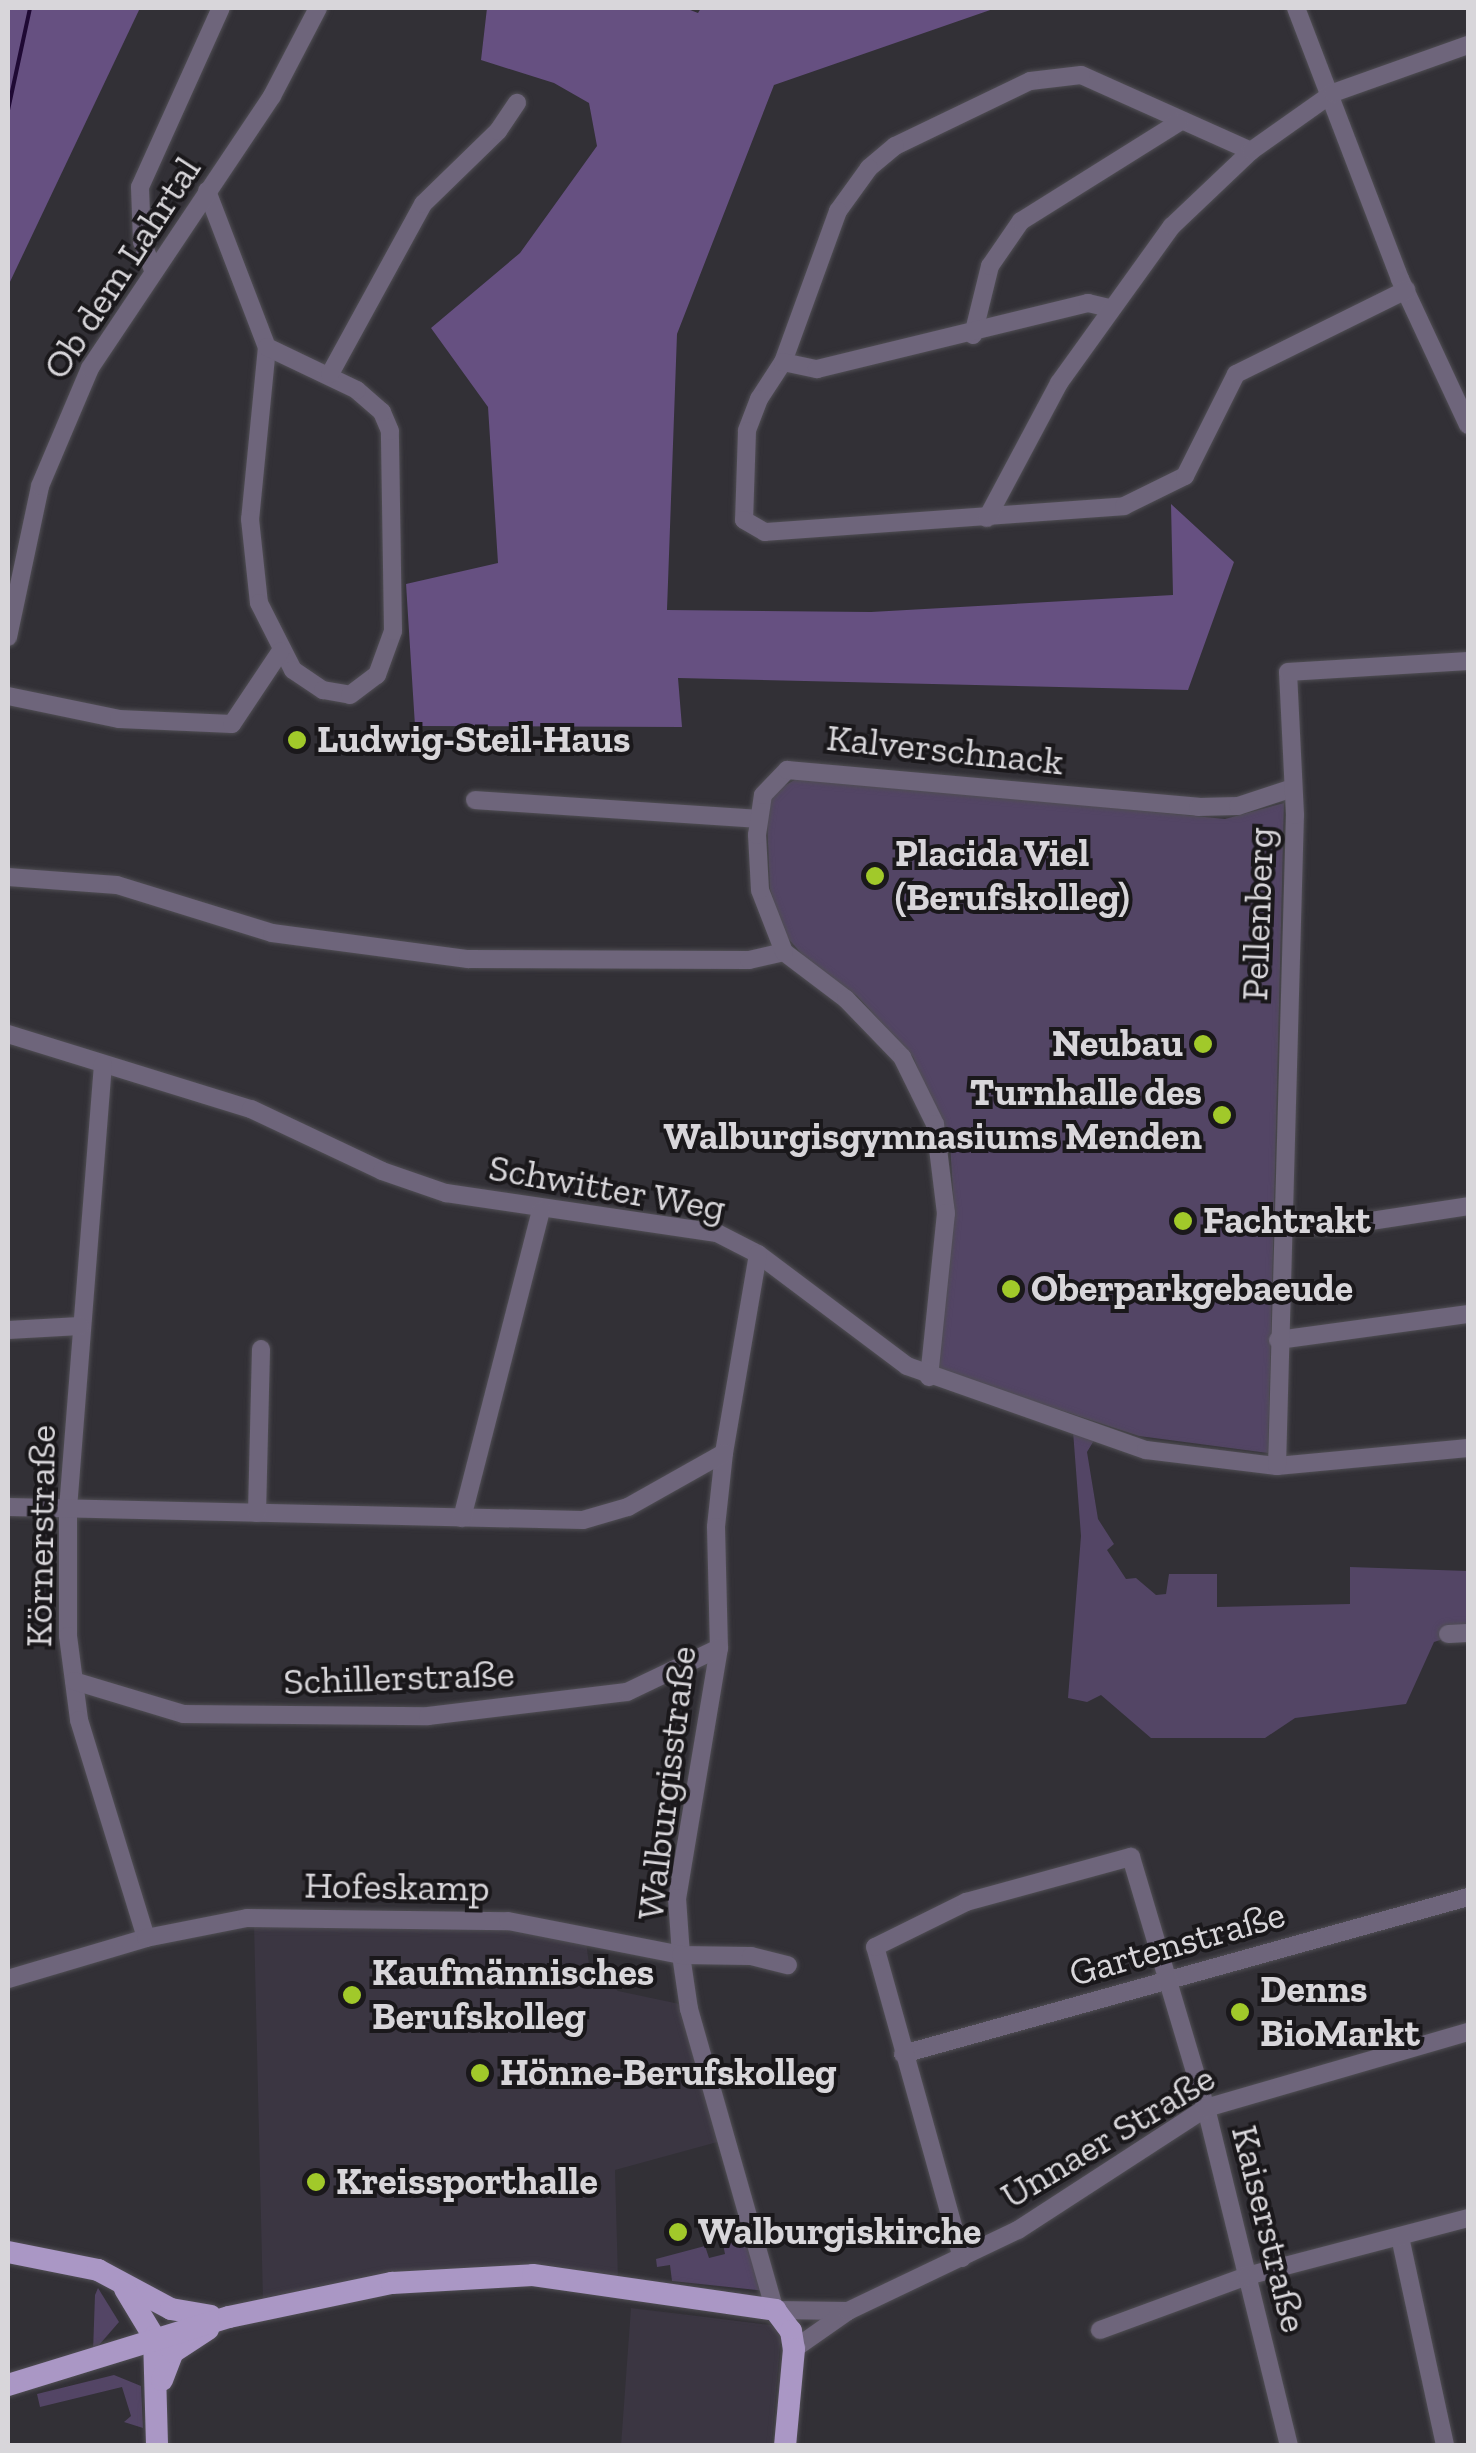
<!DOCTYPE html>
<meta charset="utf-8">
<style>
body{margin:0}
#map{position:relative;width:1476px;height:2453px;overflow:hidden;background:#323036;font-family:"Zilla Slab",serif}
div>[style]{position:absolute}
.built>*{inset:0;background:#3b3642}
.green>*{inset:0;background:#534565}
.forest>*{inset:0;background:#665081}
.stream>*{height:4px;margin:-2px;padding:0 2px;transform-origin:2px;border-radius:2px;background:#1f0934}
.roads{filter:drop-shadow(0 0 2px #504e54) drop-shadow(0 0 2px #504e54)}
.minor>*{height:18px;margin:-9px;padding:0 9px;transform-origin:9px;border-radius:9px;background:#6e657b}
.major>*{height:22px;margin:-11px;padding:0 11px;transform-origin:11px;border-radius:11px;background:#aa97c5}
.dots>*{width:28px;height:28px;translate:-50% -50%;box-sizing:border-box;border:5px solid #1a181b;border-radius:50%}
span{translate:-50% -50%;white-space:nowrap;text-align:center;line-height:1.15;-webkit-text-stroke:8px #1a181b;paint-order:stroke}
.street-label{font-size:38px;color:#d8d6da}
.poi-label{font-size:38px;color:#d8d6da;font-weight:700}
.left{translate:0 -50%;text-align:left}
.right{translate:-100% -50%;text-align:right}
.frame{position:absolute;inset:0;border:10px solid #d8d6da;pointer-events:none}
</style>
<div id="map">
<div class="built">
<i style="clip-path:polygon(254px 1924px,509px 1928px,586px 1942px,589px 1964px,618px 1991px,684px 2005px,721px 2141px,615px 2170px,618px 2279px,263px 2302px)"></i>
<i style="clip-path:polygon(631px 2308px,771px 2325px,781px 2334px,771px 2445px,621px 2446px)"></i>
</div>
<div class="green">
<i style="clip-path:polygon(800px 777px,1225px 819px,1284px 803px,1268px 1453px,1139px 1436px,938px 1370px,954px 1207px,950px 1145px,913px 1057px,857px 996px,806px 959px,785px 935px,770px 889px,767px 820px,773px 792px)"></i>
<i style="clip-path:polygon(1073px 1431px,1096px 1437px,1087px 1452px,1098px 1519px,1114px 1544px,1107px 1550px,1126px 1579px,1136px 1578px,1156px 1595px,1166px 1594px,1169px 1574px,1217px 1574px,1217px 1607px,1350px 1604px,1350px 1567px,1468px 1571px,1468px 1631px,1434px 1642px,1406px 1704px,1295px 1718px,1265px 1738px,1151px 1738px,1101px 1695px,1087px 1702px,1068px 1698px,1081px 1536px)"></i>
<i style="clip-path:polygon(750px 2232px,766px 2291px,672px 2281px,670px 2265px,657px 2267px,656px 2259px,705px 2246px,709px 2258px,725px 2254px,723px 2244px)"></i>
<i style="clip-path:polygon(98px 2288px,119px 2322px,93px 2352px,95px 2295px)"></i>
<i style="clip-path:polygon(114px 2375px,141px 2386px,143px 2428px,124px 2422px,131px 2416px,122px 2387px,40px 2407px,37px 2394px)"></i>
</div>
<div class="forest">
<i style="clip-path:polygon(8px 8px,140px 8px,8px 286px)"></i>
<i style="clip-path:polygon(487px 8px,685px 8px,698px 13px,701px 8px,996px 8px,774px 85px,677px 334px,667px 610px,871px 612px,1173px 595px,1171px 504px,1234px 562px,1188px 690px,678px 678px,682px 727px,415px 726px,406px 584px,498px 563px,488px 407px,431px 328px,520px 253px,597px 146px,589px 103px,554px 83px,481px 60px)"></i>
</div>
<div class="stream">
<i style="left:8px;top:110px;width:104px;rotate:-77.8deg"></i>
</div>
<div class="roads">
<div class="minor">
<i style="left:1296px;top:8px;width:290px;rotate:69deg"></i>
<i style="left:1400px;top:279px;width:161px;rotate:65deg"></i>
<i style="left:1251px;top:151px;width:186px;rotate:-155.9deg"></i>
<i style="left:1081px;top:75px;width:51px;rotate:173.3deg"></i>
<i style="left:1030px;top:81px;width:150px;rotate:154.3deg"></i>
<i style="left:895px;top:146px;width:34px;rotate:140deg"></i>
<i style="left:869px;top:168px;width:53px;rotate:125.8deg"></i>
<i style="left:838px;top:211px;width:161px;rotate:110deg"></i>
<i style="left:783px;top:362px;width:44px;rotate:123deg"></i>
<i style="left:759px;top:399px;width:34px;rotate:111deg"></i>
<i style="left:747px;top:431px;width:89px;rotate:91.9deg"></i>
<i style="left:744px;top:520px;width:24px;rotate:30deg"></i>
<i style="left:765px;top:532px;width:360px;rotate:-4.1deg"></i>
<i style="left:1124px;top:506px;width:68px;rotate:-26.2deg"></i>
<i style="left:1185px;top:476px;width:114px;rotate:-63.4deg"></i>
<i style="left:1236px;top:374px;width:190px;rotate:-26.3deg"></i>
<i style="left:207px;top:191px;width:167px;rotate:69deg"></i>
<i style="left:267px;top:347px;width:173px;rotate:95.6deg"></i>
<i style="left:250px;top:519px;width:84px;rotate:83.9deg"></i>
<i style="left:259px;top:603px;width:75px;rotate:63.1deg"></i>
<i style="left:293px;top:670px;width:36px;rotate:34deg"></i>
<i style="left:323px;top:690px;width:27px;rotate:10deg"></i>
<i style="left:350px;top:695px;width:34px;rotate:-37deg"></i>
<i style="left:377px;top:675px;width:47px;rotate:-70deg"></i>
<i style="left:393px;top:631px;width:200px;rotate:-90.9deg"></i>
<i style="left:390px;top:431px;width:21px;rotate:-113deg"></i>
<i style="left:382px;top:412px;width:33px;rotate:-139deg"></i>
<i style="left:357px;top:390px;width:100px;rotate:-154.5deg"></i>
<i style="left:153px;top:270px;width:30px;rotate:-111deg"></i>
<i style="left:142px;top:242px;width:55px;rotate:-92.1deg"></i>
<i style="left:140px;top:187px;width:196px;rotate:-65.7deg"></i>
<i style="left:973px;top:335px;width:71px;rotate:-76.2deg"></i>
<i style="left:990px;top:266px;width:55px;rotate:-55.4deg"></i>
<i style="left:1021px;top:221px;width:185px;rotate:-32deg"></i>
<i style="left:783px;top:362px;width:35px;rotate:12deg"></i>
<i style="left:817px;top:369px;width:279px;rotate:-13.7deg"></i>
<i style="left:1088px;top:303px;width:23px;rotate:13deg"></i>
<i style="left:330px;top:374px;width:194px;rotate:-61.3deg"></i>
<i style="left:423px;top:204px;width:105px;rotate:-44.2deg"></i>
<i style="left:498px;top:131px;width:34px;rotate:-56deg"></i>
<i style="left:987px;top:518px;width:153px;rotate:-61.9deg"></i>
<i style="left:1059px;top:383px;width:193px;rotate:-54.3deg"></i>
<i style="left:1172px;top:226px;width:109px;rotate:-43.5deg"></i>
<i style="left:1251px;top:151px;width:100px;rotate:-35.3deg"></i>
<i style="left:1333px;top:93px;width:143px;rotate:-19.6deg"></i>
<i style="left:8px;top:637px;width:154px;rotate:-78deg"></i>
<i style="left:40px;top:486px;width:128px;rotate:-67deg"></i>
<i style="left:90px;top:368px;width:327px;rotate:-56.2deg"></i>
<i style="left:272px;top:96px;width:99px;rotate:-62.4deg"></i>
<i style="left:8px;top:696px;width:113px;rotate:11.7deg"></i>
<i style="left:119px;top:719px;width:113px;rotate:2.5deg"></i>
<i style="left:232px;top:724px;width:87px;rotate:-56.3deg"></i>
<i style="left:475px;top:800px;width:284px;rotate:3.8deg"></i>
<i style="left:8px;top:877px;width:109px;rotate:4.2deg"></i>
<i style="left:117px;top:885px;width:162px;rotate:17.2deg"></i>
<i style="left:272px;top:933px;width:198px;rotate:7.6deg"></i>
<i style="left:468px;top:959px;width:281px;rotate:0.2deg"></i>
<i style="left:749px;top:960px;width:36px;rotate:-13deg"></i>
<i style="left:784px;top:952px;width:78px;rotate:37.2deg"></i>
<i style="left:846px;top:999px;width:81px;rotate:46deg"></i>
<i style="left:902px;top:1057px;width:75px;rotate:63.8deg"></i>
<i style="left:935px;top:1124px;width:90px;rotate:83deg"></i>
<i style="left:946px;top:1213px;width:165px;rotate:95.9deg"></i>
<i style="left:784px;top:952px;width:66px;rotate:-111.2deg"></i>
<i style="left:760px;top:890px;width:55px;rotate:-93.1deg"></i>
<i style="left:757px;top:835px;width:40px;rotate:-81.5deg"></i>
<i style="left:763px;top:795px;width:35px;rotate:-46deg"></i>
<i style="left:787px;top:770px;width:413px;rotate:5.1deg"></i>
<i style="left:1198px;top:807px;width:40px;rotate:-1.4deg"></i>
<i style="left:1238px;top:806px;width:55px;rotate:-18.1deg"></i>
<i style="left:8px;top:1034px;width:254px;rotate:17.2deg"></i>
<i style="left:251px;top:1109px;width:145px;rotate:25.3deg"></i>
<i style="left:382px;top:1171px;width:68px;rotate:19deg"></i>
<i style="left:446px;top:1193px;width:274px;rotate:8.4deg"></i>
<i style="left:717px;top:1233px;width:46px;rotate:27.1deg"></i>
<i style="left:758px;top:1254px;width:186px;rotate:36.9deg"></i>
<i style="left:907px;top:1366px;width:253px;rotate:19.4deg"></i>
<i style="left:1146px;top:1450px;width:132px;rotate:7deg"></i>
<i style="left:1277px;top:1466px;width:192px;rotate:-5.4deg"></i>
<i style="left:103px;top:1064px;width:445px;rotate:94.5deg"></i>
<i style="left:68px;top:1508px;width:128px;rotate:90deg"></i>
<i style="left:68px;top:1636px;width:85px;rotate:82.5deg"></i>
<i style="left:79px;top:1720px;width:228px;rotate:72.9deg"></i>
<i style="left:1281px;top:1225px;width:57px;rotate:1deg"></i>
<i style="left:1338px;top:1226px;width:132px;rotate:-8.7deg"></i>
<i style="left:758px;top:1254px;width:202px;rotate:99.7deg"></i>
<i style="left:724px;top:1453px;width:74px;rotate:96.2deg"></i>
<i style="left:716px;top:1527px;width:121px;rotate:88.6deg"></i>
<i style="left:719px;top:1648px;width:254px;rotate:99.5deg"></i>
<i style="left:677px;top:1898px;width:57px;rotate:86deg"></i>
<i style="left:681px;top:1955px;width:55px;rotate:81.6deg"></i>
<i style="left:689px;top:2009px;width:313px;rotate:74.1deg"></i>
<i style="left:775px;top:2310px;width:73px;rotate:0.8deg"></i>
<i style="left:8px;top:1330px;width:72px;rotate:-3.2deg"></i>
<i style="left:1278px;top:1340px;width:191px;rotate:-7.8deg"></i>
<i style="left:1277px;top:1466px;width:651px;rotate:-88.42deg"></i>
<i style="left:1295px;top:815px;width:143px;rotate:-92.8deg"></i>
<i style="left:1288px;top:672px;width:180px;rotate:-3.5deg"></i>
<i style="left:8px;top:1507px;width:575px;rotate:1.3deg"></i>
<i style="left:583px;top:1520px;width:47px;rotate:-16.1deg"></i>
<i style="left:628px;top:1507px;width:110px;rotate:-29.4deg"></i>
<i style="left:257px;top:1513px;width:164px;rotate:-88.6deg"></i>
<i style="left:462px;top:1518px;width:317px;rotate:-75.6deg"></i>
<i style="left:1448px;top:1634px;width:20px;rotate:-3deg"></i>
<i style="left:74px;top:1681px;width:114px;rotate:16.8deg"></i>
<i style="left:183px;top:1714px;width:245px;rotate:0.5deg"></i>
<i style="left:428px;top:1716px;width:200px;rotate:-6.9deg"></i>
<i style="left:627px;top:1692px;width:102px;rotate:-25.6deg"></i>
<i style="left:8px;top:1979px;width:144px;rotate:-16.5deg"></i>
<i style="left:146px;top:1938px;width:103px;rotate:-11.2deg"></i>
<i style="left:247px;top:1918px;width:261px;rotate:0.7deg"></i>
<i style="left:508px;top:1921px;width:176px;rotate:11.1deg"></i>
<i style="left:681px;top:1955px;width:70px;rotate:0.8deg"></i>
<i style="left:751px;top:1956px;width:38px;rotate:14deg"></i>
<i style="left:903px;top:2054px;width:586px;rotate:-15.53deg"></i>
<i style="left:1400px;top:2237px;width:214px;rotate:77.8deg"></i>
<i style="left:962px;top:2258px;width:323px;rotate:-105.6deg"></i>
<i style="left:875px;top:1947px;width:102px;rotate:-26.3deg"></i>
<i style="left:966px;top:1902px;width:171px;rotate:-15.3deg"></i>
<i style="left:1131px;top:1857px;width:262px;rotate:73.4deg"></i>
<i style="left:1206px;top:2108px;width:348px;rotate:76.2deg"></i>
<i style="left:1100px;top:2330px;width:157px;rotate:-20.2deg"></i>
<i style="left:1247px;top:2276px;width:228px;rotate:-14.7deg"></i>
<i style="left:794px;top:2349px;width:66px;rotate:-35.1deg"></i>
<i style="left:848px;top:2311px;width:188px;rotate:-25.5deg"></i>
<i style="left:1018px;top:2230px;width:224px;rotate:-33deg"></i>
<i style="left:1206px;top:2108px;width:273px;rotate:-16.2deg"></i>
</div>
<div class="major">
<i style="left:8px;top:2252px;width:92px;rotate:11.3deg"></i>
<i style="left:98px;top:2270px;width:83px;rotate:28.1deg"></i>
<i style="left:171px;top:2309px;width:40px;rotate:10deg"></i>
<i style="left:125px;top:2289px;width:56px;rotate:58.9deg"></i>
<i style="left:154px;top:2337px;width:109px;rotate:88.4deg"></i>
<i style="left:162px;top:2380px;width:30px;rotate:-69deg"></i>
<i style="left:173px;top:2352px;width:42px;rotate:-33.3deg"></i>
<i style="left:8px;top:2385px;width:231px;rotate:-17.1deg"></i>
<i style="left:229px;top:2317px;width:167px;rotate:-11.8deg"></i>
<i style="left:392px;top:2283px;width:141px;rotate:-3.2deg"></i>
<i style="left:533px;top:2275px;width:245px;rotate:8.2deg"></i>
<i style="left:775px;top:2310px;width:26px;rotate:53deg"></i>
<i style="left:791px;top:2331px;width:18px;rotate:81deg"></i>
<i style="left:794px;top:2349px;width:97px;rotate:95.3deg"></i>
</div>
</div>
<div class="dots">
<i style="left:297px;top:740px;background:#a1c92a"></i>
<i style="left:875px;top:876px;background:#a1c92a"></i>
<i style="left:1203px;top:1044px;background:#a1c92a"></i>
<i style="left:1222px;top:1115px;background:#a1c92a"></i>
<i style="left:1183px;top:1221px;background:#a1c92a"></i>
<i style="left:1011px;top:1289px;background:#a1c92a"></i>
<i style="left:352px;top:1995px;background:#a1c92a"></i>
<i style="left:1240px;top:2012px;background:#a1c92a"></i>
<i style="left:480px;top:2073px;background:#a1c92a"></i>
<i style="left:316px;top:2182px;background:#a1c92a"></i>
<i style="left:678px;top:2232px;background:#a1c92a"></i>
</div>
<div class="street-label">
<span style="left:122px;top:268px;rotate:-57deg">Ob dem Lahrtal</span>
<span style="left:945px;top:750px;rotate:6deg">Kalverschnack</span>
<span style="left:1258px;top:914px;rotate:-88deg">Pellenberg</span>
<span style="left:607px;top:1188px;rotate:10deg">Schwitter Weg</span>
<span style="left:41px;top:1536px;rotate:-89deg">Körnerstraße</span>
<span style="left:399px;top:1678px;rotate:-2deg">Schillerstraße</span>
<span style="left:667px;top:1783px;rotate:-83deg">Walburgisstraße</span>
<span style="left:397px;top:1887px;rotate:1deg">Hofeskamp</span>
<span style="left:1177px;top:1944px;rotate:-16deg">Gartenstraße</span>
<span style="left:1108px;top:2137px;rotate:-31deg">Unnaer Straße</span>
<span style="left:1269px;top:2229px;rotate:76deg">Kaiserstraße</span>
</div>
<div class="poi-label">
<span class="left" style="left:317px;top:740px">Ludwig-Steil-Haus</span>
<span class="left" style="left:895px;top:876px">Placida Viel<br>(Berufskolleg)</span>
<span class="right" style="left:1183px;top:1044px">Neubau</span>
<span class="right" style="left:1202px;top:1115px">Turnhalle des<br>Walburgisgymnasiums Menden</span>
<span class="left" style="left:1203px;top:1221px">Fachtrakt</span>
<span class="left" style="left:1031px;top:1289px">Oberparkgebaeude</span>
<span class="left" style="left:372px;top:1995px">Kaufmännisches<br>Berufskolleg</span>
<span class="left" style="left:1260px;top:2012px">Denns<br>BioMarkt</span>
<span class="left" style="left:500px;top:2073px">Hönne-Berufskolleg</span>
<span class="left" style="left:336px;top:2182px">Kreissporthalle</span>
<span class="left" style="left:698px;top:2232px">Walburgiskirche</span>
</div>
<div class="frame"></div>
</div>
